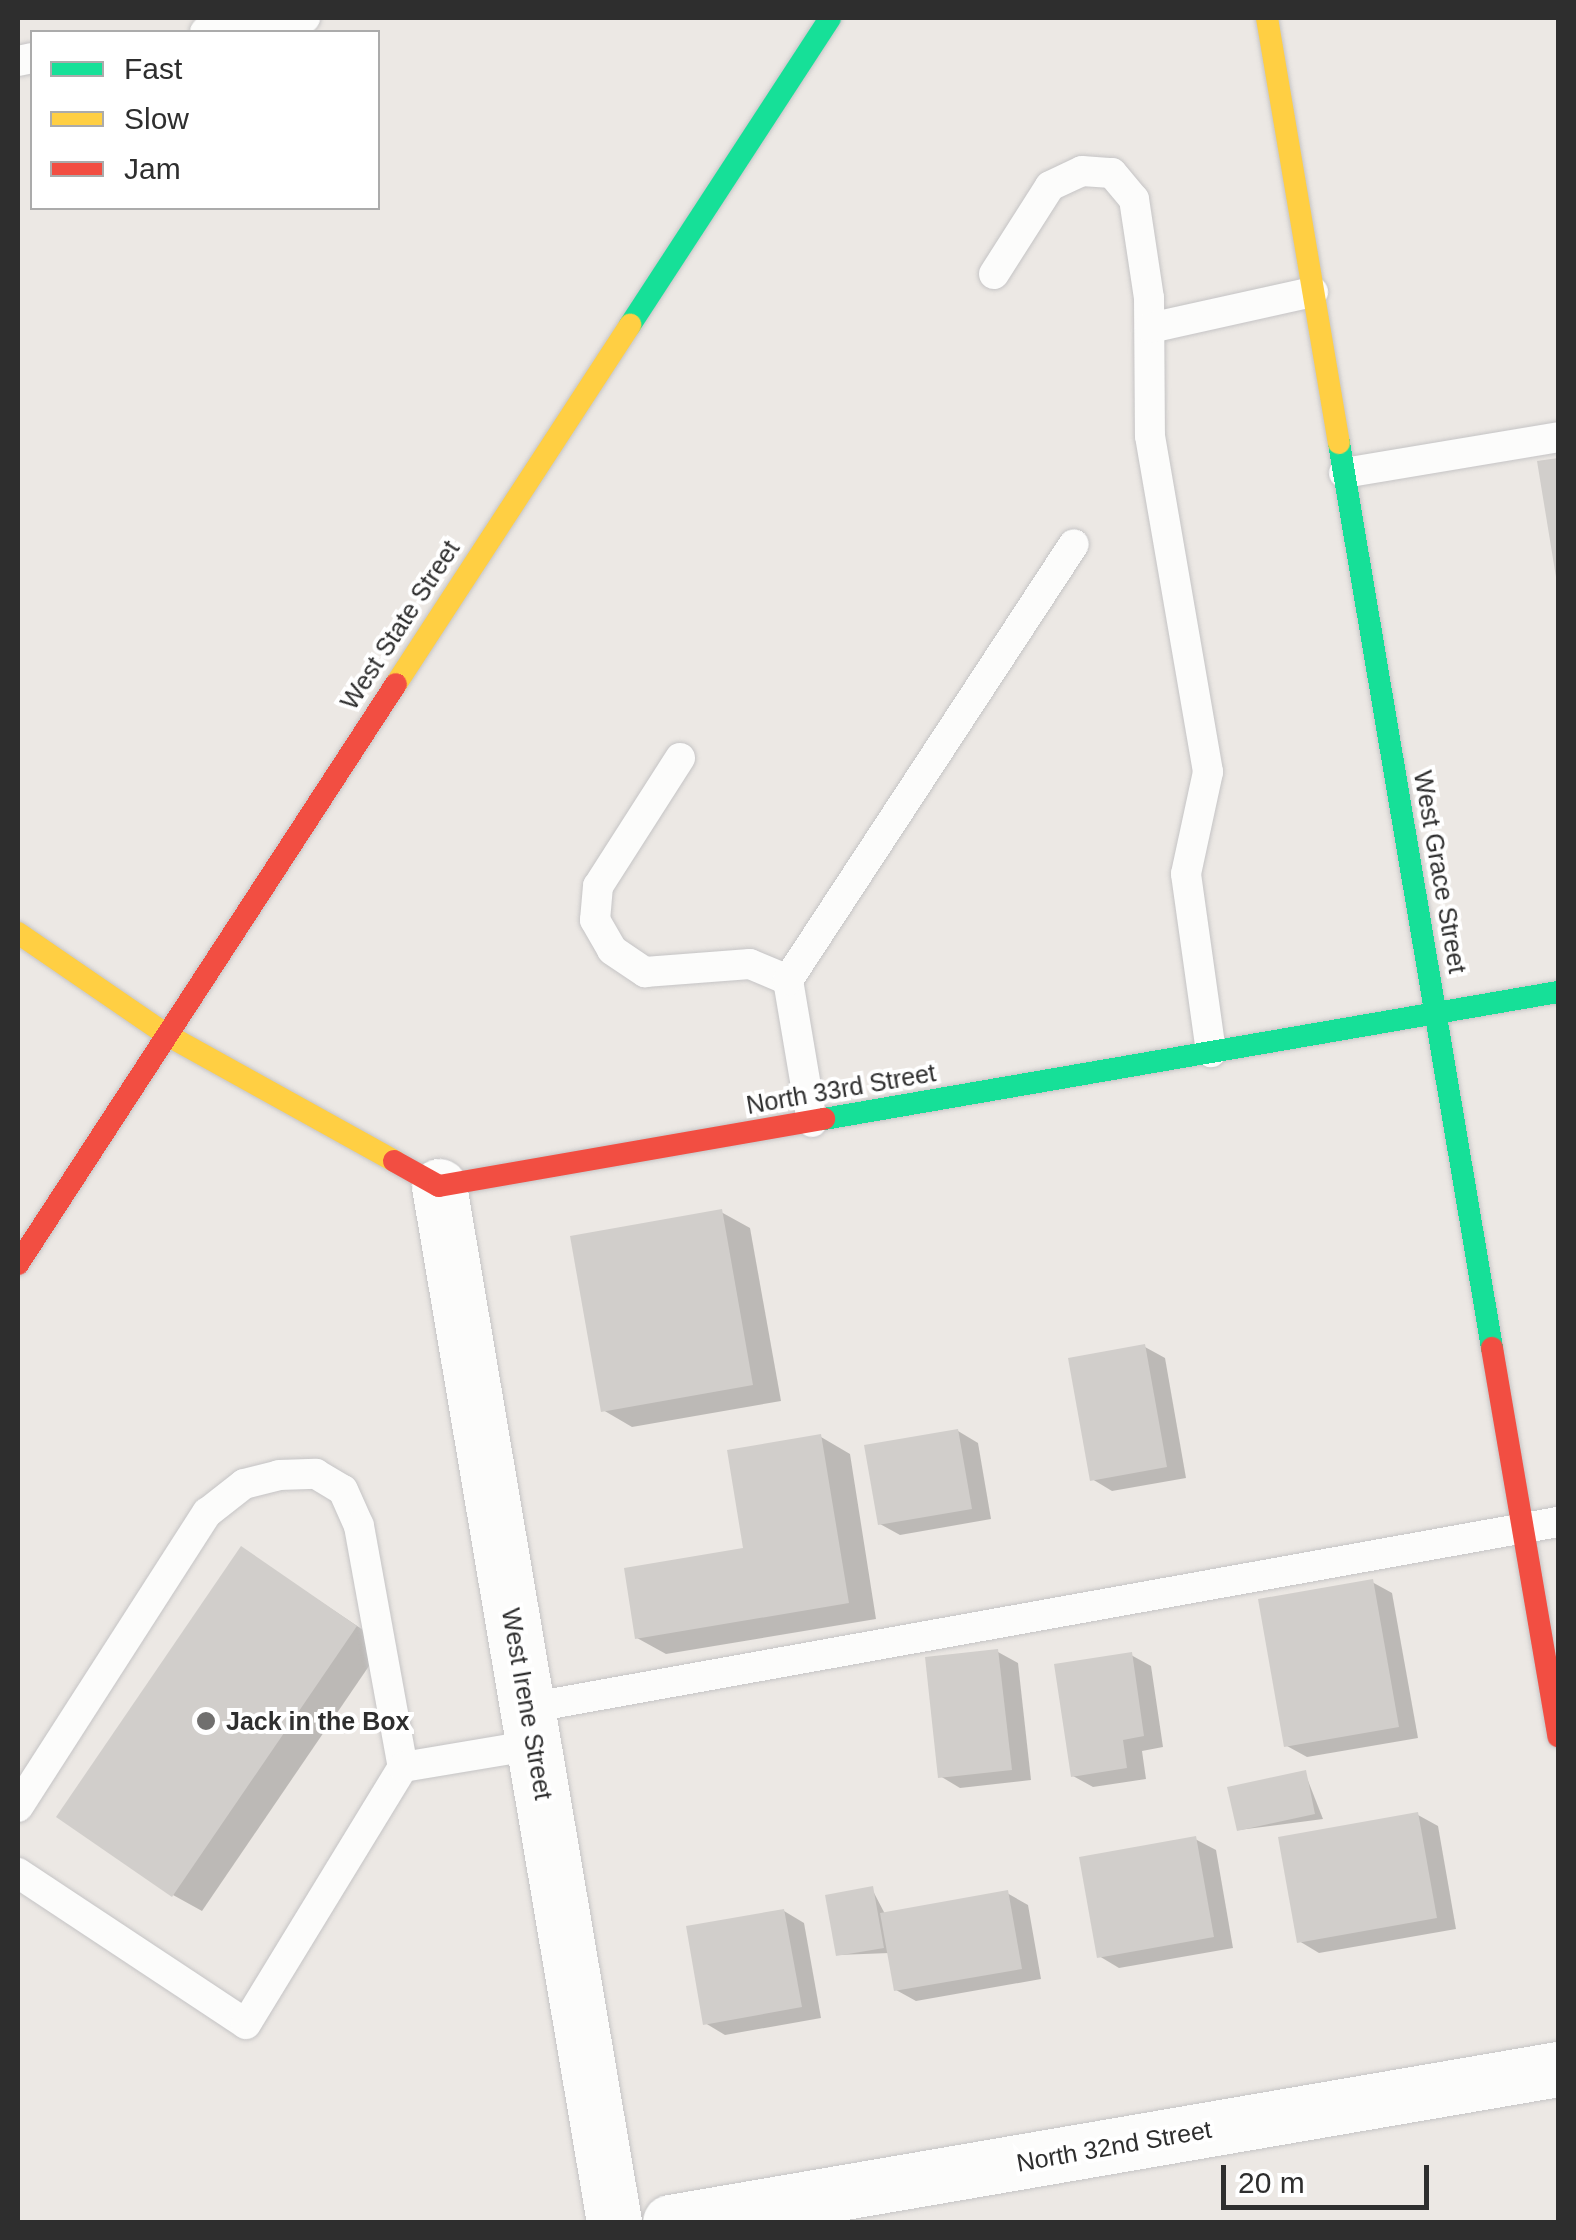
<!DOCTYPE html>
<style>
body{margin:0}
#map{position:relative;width:1576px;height:2240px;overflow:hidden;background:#ece8e4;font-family:Helvetica,sans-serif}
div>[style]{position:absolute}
.shadow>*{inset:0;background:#0003}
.building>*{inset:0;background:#d1cecb}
.roads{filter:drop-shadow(0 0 2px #c5c4c5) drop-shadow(0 0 2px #c5c4c5)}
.lane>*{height:30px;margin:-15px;padding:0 15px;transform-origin:15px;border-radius:15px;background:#fcfcfb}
.street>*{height:55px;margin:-27.5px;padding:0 27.5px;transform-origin:27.5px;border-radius:27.5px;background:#fcfcfb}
.fast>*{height:22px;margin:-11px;padding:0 11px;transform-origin:11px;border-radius:11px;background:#16e098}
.slow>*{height:22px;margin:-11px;padding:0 11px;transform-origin:11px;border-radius:11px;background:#ffcf43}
.jam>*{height:22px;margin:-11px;padding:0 11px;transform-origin:11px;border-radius:11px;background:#f24e42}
.dots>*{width:28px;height:28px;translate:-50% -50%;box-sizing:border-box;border:5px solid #fff;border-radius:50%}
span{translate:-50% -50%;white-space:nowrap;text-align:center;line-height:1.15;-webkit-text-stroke:8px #fff;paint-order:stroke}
.street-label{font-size:25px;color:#2e2e2e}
.poi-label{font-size:25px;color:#2e2e2e;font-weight:700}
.left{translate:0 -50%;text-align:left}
.frame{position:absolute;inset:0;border:20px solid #2e2e2e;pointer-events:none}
.legend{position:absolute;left:30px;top:30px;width:350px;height:180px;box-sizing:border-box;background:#fff;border:2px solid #ababab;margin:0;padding:12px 18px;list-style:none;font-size:30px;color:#2e2e2e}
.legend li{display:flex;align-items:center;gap:20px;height:50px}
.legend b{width:50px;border:2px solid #ababab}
.scale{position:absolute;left:1221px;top:2165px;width:208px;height:45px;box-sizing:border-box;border:5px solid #2e2e2e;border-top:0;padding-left:12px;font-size:30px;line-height:35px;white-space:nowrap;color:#2e2e2e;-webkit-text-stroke:8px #fff;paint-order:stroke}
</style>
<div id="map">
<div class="shadow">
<i style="clip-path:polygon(1558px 460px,1558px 574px,1540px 464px)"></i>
<i style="clip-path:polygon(721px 1212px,750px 1228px,781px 1401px,632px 1427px,603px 1410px)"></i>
<i style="clip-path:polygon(1145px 1347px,1165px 1358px,1186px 1478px,1112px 1491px,1092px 1479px)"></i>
<i style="clip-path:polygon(958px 1431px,978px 1443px,991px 1519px,900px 1535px,880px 1524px)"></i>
<i style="clip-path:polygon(821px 1437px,850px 1454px,876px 1619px,666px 1654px,637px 1638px,746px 1550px)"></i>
<i style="clip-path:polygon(242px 1549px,384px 1644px,202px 1911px,173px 1895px)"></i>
<i style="clip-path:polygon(1372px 1582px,1392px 1593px,1418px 1738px,1307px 1757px,1287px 1746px)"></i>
<i style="clip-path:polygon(998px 1652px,1018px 1663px,1031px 1780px,960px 1788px,940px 1776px)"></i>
<i style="clip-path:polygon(1131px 1655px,1151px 1666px,1163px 1747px,1142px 1751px,1146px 1779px,1093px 1787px,1073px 1776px)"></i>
<i style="clip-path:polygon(1305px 1773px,1323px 1819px,1239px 1830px)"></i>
<i style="clip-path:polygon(1418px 1815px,1438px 1826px,1456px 1929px,1319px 1953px,1299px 1941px)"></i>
<i style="clip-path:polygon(1195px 1839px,1216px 1850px,1233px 1948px,1119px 1968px,1099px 1956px)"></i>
<i style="clip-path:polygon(872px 1889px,885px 1914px,1007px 1893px,1028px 1905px,1041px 1979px,916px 2001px,896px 1990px,889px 1953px,838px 1955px)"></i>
<i style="clip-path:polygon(784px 1911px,804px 1923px,821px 2018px,725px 2035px,705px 2023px)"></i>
</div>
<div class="building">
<i style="clip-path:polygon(1558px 458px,1558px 576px,1556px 577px,1537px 461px)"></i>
<i style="clip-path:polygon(722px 1209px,753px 1385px,601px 1412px,570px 1236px)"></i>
<i style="clip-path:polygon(1145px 1344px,1167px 1467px,1090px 1481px,1068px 1358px)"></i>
<i style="clip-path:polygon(958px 1429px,972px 1509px,878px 1525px,864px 1445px)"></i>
<i style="clip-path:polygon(821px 1434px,849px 1603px,635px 1639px,624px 1568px,743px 1548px,727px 1450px)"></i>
<i style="clip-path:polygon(241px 1546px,357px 1626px,172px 1897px,56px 1817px)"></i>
<i style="clip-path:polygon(1373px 1579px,1399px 1727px,1284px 1747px,1258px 1599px)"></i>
<i style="clip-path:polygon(998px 1649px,1012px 1770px,938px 1778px,925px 1657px)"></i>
<i style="clip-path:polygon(1132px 1652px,1144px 1736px,1123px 1740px,1127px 1768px,1071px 1777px,1054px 1664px)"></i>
<i style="clip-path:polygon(1306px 1770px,1315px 1814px,1237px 1831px,1227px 1787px)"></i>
<i style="clip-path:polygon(1418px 1812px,1437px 1918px,1297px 1943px,1278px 1837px)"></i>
<i style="clip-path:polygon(1196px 1836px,1214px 1937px,1097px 1958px,1079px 1857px)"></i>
<i style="clip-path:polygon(873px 1886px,884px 1948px,836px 1956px,825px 1895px)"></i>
<i style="clip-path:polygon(1008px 1890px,1022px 1969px,894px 1991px,880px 1913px)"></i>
<i style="clip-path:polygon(784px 1909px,802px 2007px,703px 2025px,686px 1926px)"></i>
</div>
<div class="roads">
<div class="lane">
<i style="left:205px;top:32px;width:101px;rotate:-8deg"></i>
<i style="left:18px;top:61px;width:14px;rotate:-12deg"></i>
<i style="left:994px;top:274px;width:104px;rotate:-57.5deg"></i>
<i style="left:1050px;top:186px;width:35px;rotate:-25deg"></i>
<i style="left:1082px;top:171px;width:30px;rotate:4deg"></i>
<i style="left:1112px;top:173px;width:34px;rotate:50deg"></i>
<i style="left:1134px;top:199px;width:100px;rotate:81.4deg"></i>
<i style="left:1149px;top:298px;width:138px;rotate:89.6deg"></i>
<i style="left:1150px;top:436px;width:341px;rotate:80.2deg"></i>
<i style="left:1208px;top:772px;width:104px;rotate:102.2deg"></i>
<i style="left:1186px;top:874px;width:180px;rotate:82deg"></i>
<i style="left:1150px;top:328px;width:167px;rotate:-12.5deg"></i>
<i style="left:1344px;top:473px;width:217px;rotate:-9.5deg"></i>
<i style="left:680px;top:758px;width:152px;rotate:122.6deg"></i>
<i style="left:598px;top:886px;width:34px;rotate:95deg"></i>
<i style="left:595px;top:920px;width:34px;rotate:60deg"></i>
<i style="left:612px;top:950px;width:40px;rotate:34deg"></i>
<i style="left:645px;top:972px;width:105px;rotate:-4.4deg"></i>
<i style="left:750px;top:964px;width:41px;rotate:22.8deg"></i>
<i style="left:812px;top:1122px;width:144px;rotate:-99.6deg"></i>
<i style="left:788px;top:980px;width:521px;rotate:-56.74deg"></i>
<i style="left:528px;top:1708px;width:1047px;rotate:-10.24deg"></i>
<i style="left:18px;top:1807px;width:350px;rotate:-57.3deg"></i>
<i style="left:207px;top:1513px;width:47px;rotate:-38.1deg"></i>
<i style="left:244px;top:1484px;width:36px;rotate:-14deg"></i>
<i style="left:279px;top:1475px;width:37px;rotate:-2deg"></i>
<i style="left:316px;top:1474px;width:31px;rotate:31deg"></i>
<i style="left:343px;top:1490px;width:39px;rotate:66deg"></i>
<i style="left:359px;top:1526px;width:245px;rotate:79.7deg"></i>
<i style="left:18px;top:1873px;width:273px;rotate:33.5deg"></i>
<i style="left:246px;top:2024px;width:301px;rotate:-58.6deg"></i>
<i style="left:403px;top:1767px;width:134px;rotate:-9.5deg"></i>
</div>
<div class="street">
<i style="left:439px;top:1186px;width:1051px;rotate:80.41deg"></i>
<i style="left:670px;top:2222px;width:901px;rotate:-9.78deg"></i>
</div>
<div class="fast">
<i style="left:630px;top:325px;width:366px;rotate:-56.9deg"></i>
<i style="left:1339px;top:443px;width:918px;rotate:80.4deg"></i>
<i style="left:824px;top:1119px;width:745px;rotate:-9.82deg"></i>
</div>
<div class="slow">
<i style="left:1267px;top:18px;width:431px;rotate:80.4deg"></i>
<i style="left:396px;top:684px;width:429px;rotate:-56.9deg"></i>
<i style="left:18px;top:933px;width:181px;rotate:34.4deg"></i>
<i style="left:167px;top:1035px;width:260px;rotate:29deg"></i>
</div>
<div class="jam">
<i style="left:394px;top:1161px;width:51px;rotate:29.1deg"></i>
<i style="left:439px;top:1186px;width:391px;rotate:-9.9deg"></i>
<i style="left:18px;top:1264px;width:692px;rotate:-56.91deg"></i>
<i style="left:1492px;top:1348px;width:394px;rotate:80.3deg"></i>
</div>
</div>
<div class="dots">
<i style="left:206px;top:1721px;background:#706f6e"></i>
</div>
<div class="street-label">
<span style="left:400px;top:625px;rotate:-57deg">West State Street</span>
<span style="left:1440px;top:872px;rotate:80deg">West Grace Street</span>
<span style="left:841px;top:1089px;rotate:-10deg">North 33rd Street</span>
<span style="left:527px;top:1704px;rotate:80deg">West Irene Street</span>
<span style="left:1114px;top:2146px;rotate:-10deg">North 32nd Street</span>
</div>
<div class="poi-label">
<span class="left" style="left:226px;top:1721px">Jack in the Box</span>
</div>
<div class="frame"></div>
<ul class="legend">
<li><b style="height:12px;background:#16e098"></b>Fast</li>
<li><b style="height:12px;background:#ffcf43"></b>Slow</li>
<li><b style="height:12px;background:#f24e42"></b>Jam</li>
</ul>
<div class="scale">20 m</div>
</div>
